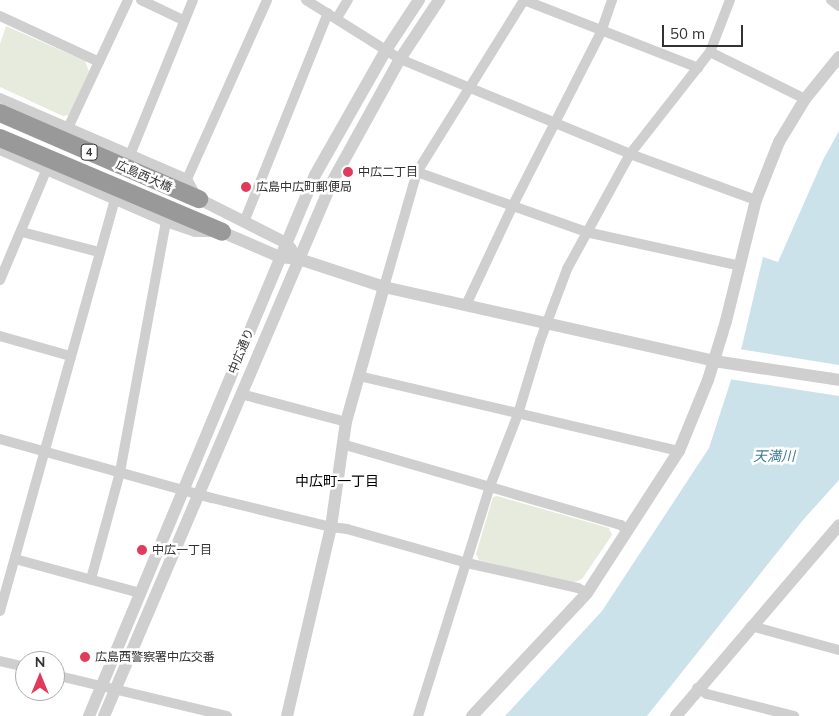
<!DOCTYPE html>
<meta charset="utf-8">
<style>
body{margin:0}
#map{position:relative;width:839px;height:716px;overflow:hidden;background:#fff;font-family:Mulish,"Noto Sans JP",sans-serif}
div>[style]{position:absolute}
.green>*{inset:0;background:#e6ebde}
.water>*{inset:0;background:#cbe2eb}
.pier>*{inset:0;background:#fff}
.minor>*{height:10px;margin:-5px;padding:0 5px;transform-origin:5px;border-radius:5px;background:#cfcfcf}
.tertiary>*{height:12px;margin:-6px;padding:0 6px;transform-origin:6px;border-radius:6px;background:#cfcfcf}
.motorway>*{height:18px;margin:-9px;padding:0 9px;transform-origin:9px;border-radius:9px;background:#999}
.dots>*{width:14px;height:14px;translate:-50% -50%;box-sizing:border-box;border:2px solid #fff;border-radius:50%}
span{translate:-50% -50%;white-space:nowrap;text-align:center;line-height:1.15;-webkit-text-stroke:5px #fff;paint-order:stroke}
.shield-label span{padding:1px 4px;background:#fff;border:1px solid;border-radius:4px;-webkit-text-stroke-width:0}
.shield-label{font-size:11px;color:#323232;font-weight:700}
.poi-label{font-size:12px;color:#323232}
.left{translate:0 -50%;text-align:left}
.street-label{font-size:12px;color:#323232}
.water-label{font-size:14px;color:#407d93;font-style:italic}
.neighbourhood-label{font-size:14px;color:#000}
.north{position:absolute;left:15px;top:651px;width:50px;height:50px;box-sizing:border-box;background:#fff;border:1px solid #adadad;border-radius:50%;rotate:0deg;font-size:14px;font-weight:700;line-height:20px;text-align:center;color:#323232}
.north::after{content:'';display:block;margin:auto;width:18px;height:22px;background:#e23a5b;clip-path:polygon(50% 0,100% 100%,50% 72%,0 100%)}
.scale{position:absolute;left:662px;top:25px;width:81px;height:22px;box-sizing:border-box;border:2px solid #323232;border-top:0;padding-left:6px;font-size:15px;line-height:18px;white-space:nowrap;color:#323232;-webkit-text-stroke:4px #fff;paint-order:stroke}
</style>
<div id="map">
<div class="green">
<i style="clip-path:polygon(6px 26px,85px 61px,89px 71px,69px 115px,63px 116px,0 87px,0 44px)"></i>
<i style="clip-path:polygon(497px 496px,609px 528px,612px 535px,582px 579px,572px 583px,479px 560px,476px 554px,493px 497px)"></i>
</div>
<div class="water">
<i style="clip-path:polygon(839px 131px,839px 480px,803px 520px,647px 716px,505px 716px,602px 611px,709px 448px,742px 346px,763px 257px,778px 262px,823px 160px)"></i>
</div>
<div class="pier">
<i style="clip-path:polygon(739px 349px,839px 365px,839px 396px,729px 379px)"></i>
</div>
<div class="minor">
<i style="left:141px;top:0;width:47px;rotate:25.5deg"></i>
<i style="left:306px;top:0;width:111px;rotate:32.1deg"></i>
<i style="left:400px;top:59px;width:249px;rotate:22.4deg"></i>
<i style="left:630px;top:154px;width:134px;rotate:20.1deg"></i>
<i style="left:524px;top:0;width:187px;rotate:21.3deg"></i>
<i style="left:831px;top:0;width:10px;rotate:37deg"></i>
<i style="left:0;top:16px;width:109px;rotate:24.9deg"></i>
<i style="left:337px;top:18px;width:21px;rotate:-59deg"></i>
<i style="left:710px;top:52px;width:106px;rotate:26.3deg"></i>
<i style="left:0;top:98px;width:204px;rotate:23.4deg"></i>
<i style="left:187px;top:179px;width:21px;rotate:61deg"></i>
<i style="left:68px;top:128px;width:141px;rotate:-64.9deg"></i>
<i style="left:0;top:150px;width:181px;rotate:23.4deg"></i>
<i style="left:166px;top:222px;width:31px;rotate:19deg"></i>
<i style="left:195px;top:232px;width:19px"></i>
<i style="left:130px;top:155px;width:167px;rotate:-67.9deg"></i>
<i style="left:417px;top:172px;width:179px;rotate:19.5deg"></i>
<i style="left:586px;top:232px;width:158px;rotate:12.4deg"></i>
<i style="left:187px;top:179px;width:196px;rotate:-65.9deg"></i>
<i style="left:244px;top:222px;width:225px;rotate:-68.1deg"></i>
<i style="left:22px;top:232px;width:80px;rotate:14.6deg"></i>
<i style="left:0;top:280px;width:121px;rotate:-67.1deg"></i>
<i style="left:384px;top:287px;width:120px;rotate:-74deg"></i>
<i style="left:417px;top:172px;width:203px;rotate:-58.1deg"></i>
<i style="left:466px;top:305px;width:110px;rotate:-64.8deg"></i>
<i style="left:513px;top:205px;width:194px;rotate:-63deg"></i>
<i style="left:601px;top:32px;width:34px;rotate:-71deg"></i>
<i style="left:0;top:336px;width:73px;rotate:15.9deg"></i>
<i style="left:359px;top:376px;width:329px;rotate:13.2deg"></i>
<i style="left:241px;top:394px;width:109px;rotate:14.9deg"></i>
<i style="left:0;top:439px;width:220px;rotate:15.6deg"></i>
<i style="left:212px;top:498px;width:122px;rotate:13.7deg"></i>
<i style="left:331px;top:527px;width:16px;rotate:7deg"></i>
<i style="left:347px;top:529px;width:125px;rotate:15.8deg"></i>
<i style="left:467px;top:563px;width:114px;rotate:12.7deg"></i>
<i style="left:578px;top:588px;width:10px;rotate:29deg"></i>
<i style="left:342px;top:444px;width:291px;rotate:16.2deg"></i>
<i style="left:621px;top:525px;width:8px;rotate:45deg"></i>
<i style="left:15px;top:559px;width:130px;rotate:15.2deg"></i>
<i style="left:91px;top:579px;width:111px;rotate:-74.8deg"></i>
<i style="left:120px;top:472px;width:254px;rotate:-79.6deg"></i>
<i style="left:0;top:611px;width:427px;rotate:-74.4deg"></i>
<i style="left:751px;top:626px;width:91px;rotate:15.3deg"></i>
<i style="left:0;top:661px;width:26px;rotate:13deg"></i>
<i style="left:55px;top:675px;width:177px;rotate:13.4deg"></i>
<i style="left:697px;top:688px;width:12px;rotate:31deg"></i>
<i style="left:707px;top:694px;width:90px;rotate:14.2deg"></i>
<i style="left:418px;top:716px;width:241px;rotate:-72.6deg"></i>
<i style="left:490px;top:486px;width:77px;rotate:-68.7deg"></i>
<i style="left:518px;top:414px;width:76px;rotate:-73.2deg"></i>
<i style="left:540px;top:341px;width:77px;rotate:-69.4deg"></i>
<i style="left:567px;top:269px;width:131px;rotate:-61.3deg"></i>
<i style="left:630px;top:154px;width:130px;rotate:-51.9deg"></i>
<i style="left:710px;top:52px;width:56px;rotate:-69deg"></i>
</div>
<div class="tertiary">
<i style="left:199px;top:199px;width:97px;rotate:26.8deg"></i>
<i style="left:286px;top:243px;width:8px;rotate:50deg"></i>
<i style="left:222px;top:232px;width:63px;rotate:23.3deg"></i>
<i style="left:280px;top:257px;width:19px;rotate:6deg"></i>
<i style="left:299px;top:259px;width:89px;rotate:18.2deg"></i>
<i style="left:384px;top:287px;width:338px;rotate:12.6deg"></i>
<i style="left:714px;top:361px;width:126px;rotate:8.6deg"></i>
<i style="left:89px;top:716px;width:586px;rotate:-67.33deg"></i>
<i style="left:315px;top:175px;width:144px;rotate:-60.4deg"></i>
<i style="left:386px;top:50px;width:60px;rotate:-56.6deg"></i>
<i style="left:104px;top:716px;width:581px;rotate:-66.88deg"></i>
<i style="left:332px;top:182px;width:141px;rotate:-61.1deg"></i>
<i style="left:400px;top:59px;width:71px;rotate:-56.5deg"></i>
<i style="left:287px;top:716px;width:194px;rotate:-76.9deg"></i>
<i style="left:331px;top:527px;width:106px;rotate:-81.9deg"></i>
<i style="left:346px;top:422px;width:140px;rotate:-74.3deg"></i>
<i style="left:472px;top:716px;width:168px;rotate:-46.9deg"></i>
<i style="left:587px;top:593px;width:169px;rotate:-57.1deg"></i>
<i style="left:679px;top:451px;width:77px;rotate:-67.8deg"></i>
<i style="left:708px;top:380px;width:62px;rotate:-73deg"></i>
<i style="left:726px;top:321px;width:125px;rotate:-76.1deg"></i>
<i style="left:756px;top:200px;width:62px;rotate:-68.4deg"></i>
<i style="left:779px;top:142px;width:50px;rotate:-58.8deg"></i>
<i style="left:805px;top:99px;width:54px;rotate:-51deg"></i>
<i style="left:676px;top:716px;width:251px;rotate:-49.5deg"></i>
</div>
<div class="motorway">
<i style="left:0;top:113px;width:217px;rotate:23.4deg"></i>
<i style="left:0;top:138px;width:241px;rotate:22.9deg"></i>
</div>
<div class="dots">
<i style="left:348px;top:172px;background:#e23a5b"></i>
<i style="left:246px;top:187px;background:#e23a5b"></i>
<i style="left:142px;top:550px;background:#e23a5b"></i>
<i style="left:85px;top:657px;background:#e23a5b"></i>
</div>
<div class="shield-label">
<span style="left:89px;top:152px">4</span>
</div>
<div class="poi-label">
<span class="left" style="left:358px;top:172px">中広二丁目</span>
<span class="left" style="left:256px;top:187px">広島中広町郵便局</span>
<span class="left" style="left:152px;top:550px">中広一丁目</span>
<span class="left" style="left:95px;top:657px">広島西警察署中広交番</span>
</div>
<div class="street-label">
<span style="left:144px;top:176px;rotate:24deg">広島西大橋</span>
<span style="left:241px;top:351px;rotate:-68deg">中広通り</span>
</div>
<div class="water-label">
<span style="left:774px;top:456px">天満川</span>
</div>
<div class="neighbourhood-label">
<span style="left:337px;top:481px">中広町一丁目</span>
</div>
<div class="north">N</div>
<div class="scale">50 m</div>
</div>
